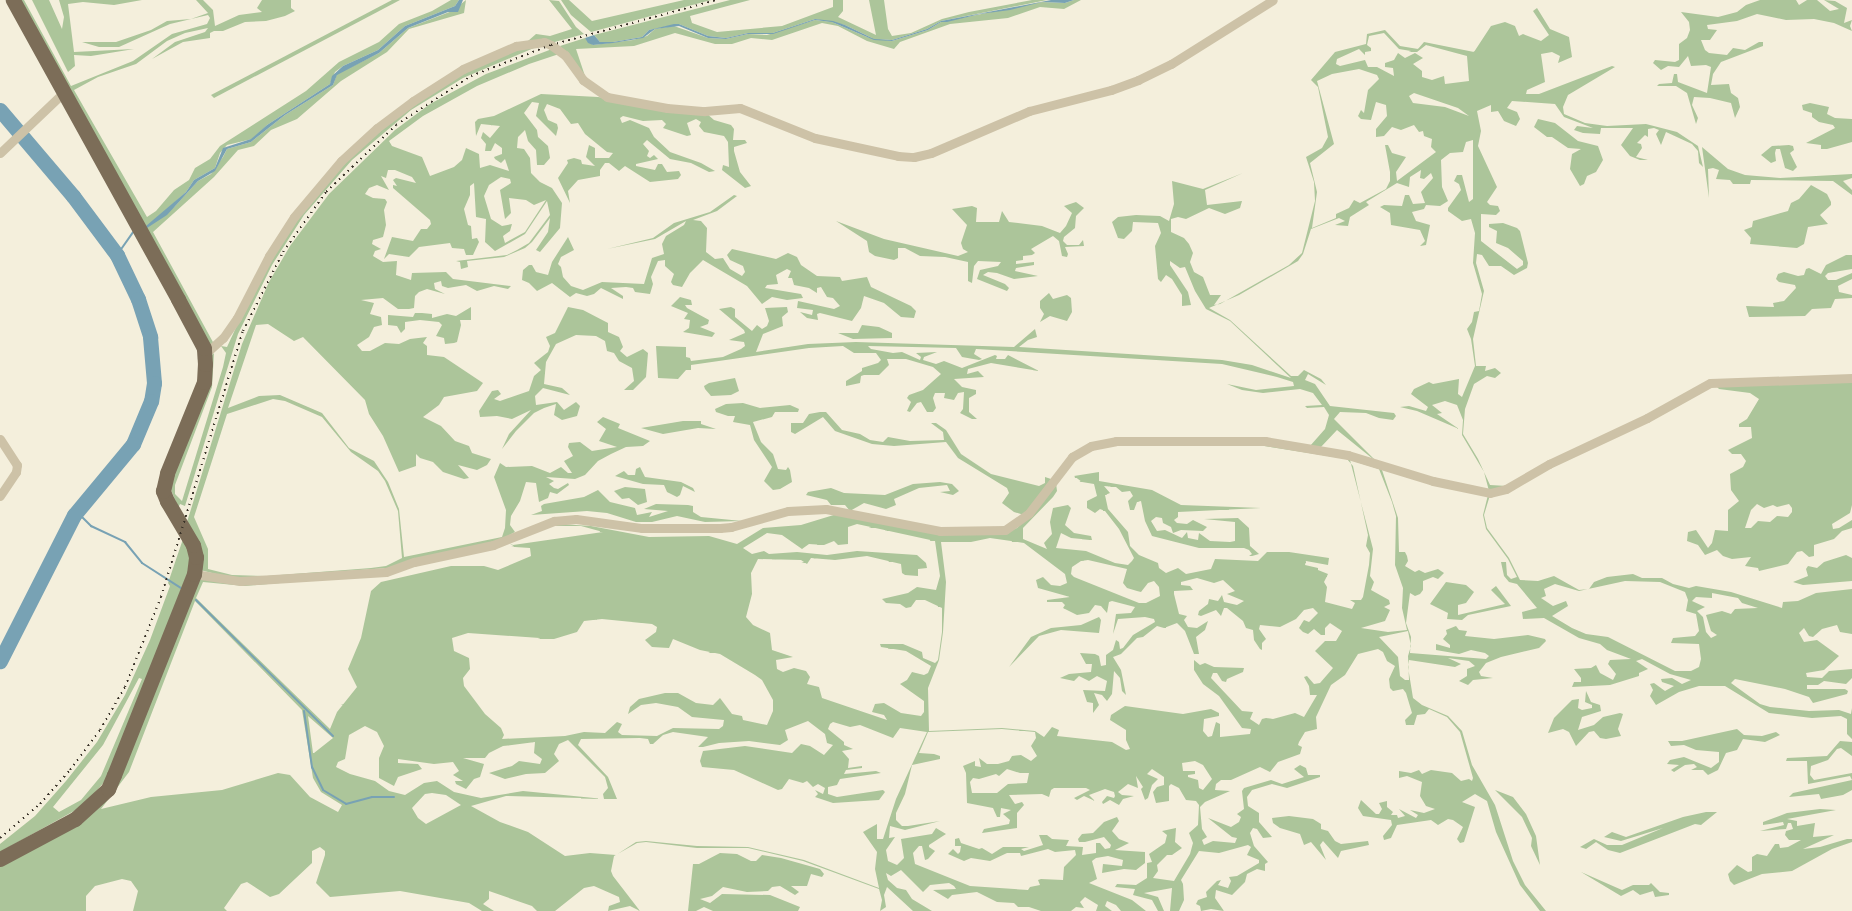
<!DOCTYPE html>
<style>
body{margin:0}
#map{position:relative;width:1852px;height:911px;overflow:hidden;background:#f4efdc;font-family:"Public Sans",sans-serif}
div>[style]{position:absolute}
.green>*{inset:0;background:#acc59a}
.water>*{inset:0;background:#78a2b4}
.stream>*{height:2px;margin:-1px;padding:0 1px;transform-origin:1px;border-radius:1px;background:#78a2b4}
.river>*{height:15px;margin:-7.5px;padding:0 7.5px;transform-origin:7.5px;border-radius:7.5px;background:#78a2b4}
.minor>*{height:9px;margin:-4.5px;padding:0 4.5px;transform-origin:4.5px;border-radius:4.5px;background:#cdc2a7}
.primary>*{height:15px;margin:-7.5px;padding:0 7.5px;transform-origin:7.5px;border-radius:7.5px;background:#7c6d58}
.rail>*{height:2px;margin-top:-1px;transform-origin:0;background:repeating-linear-gradient(90deg,#393228 0 1.5px,transparent 0 6px)}
span{translate:-50% -50%;white-space:nowrap;text-align:center;line-height:1.15;-webkit-text-stroke:6px #fbf7e9;paint-order:stroke}
</style>
<div id="map">
<div class="green">
<i style="clip-path:polygon(19px 0,24px 0,71px 86px,133px 61px,172px 34px,207px 24px,210px 18px,208px 15px,170px 24px,119px 47px,99px 47px,82px 42px,116px 42px,151px 30px,167px 21px,191px 19px,208px 13px,196px 0,203px 0,213px 10px,215px 26px,239px 15px,262px 12px,257px 8px,262px 0,291px 0,291px 8px,295px 11px,285px 16px,266px 21px,245px 22px,223px 31px,214px 31px,210px 33px,210px 38px,183px 42px,152px 59px,175px 42px,205px 32px,208px 28px,185px 33px,167px 41px,136px 64px,98px 77px,74px 90px,147px 217px,156px 211px,174px 190px,189px 180px,195px 168px,210px 159px,220px 146px,306px 91px,339px 62px,379px 42px,399px 24px,432px 11px,451px 0,459px 0,455px 6px,405px 26px,378px 50px,343px 66px,335px 72px,330px 84px,267px 125px,252px 139px,227px 145px,220px 153px,215px 168px,194px 180px,186px 192px,146px 228px,175px 206px,198px 181px,211px 174px,223px 157px,227px 149px,251px 142px,285px 115px,333px 85px,337px 74px,379px 53px,408px 28px,452px 11px,466px 0,464px 13px,409px 29px,387px 52px,341px 81px,297px 119px,271px 130px,254px 146px,238px 150px,214px 177px,153px 232px,214px 344px,209px 346px)"></i>
<i style="clip-path:polygon(32px 0,49px 0,62px 29px,64px 17px,59px 0,142px 0,114px 5px,83px 2px,68px 4px,74px 52px,134px 49px,91px 56px,74px 55px,75px 66px,68px 72px)"></i>
<i style="clip-path:polygon(392px 0,400px 0,214px 98px,211px 95px)"></i>
<i style="clip-path:polygon(549px 0,559px 1px,576px 27px,584px 34px,551px 43px,528px 41px,536px 34px,550px 36px,572px 29px)"></i>
<i style="clip-path:polygon(561px 0,569px 0,592px 21px,684px 0,711px 0,591px 32px,571px 15px)"></i>
<i style="clip-path:polygon(730px 0,750px 0,690px 16px,692px 23px,717px 32px,782px 26px,833px 7px,833px 0,843px 0,843px 11px,838px 17px,876px 35px,869px 0,884px 0,888px 29px,892px 36px,911px 33px,942px 19px,969px 12px,1032px 0,1047px 0,941px 21px,927px 29px,892px 40px,874px 39px,845px 25px,815px 19px,773px 33px,748px 33px,726px 38px,708px 36px,679px 24px,649px 30px,642px 37px,613px 42px,600px 42px,594px 35px)"></i>
<i style="clip-path:polygon(1074px 0,1081px 0,1064px 9px,1040px 7px,1008px 18px,950px 24px,900px 42px,894px 49px,867px 41px,838px 26px,822px 23px,772px 40px,751px 38px,732px 44px,715px 44px,675px 33px,634px 46px,576px 49px,585px 76px,595px 87px,624px 100px,593px 87px,560px 46px,585px 38px,593px 45px,633px 40px,647px 36px,655px 29px,674px 26px,708px 38px,726px 39px,748px 34px,767px 35px,815px 20px,832px 22px,867px 37px,892px 41px,928px 30px,941px 22px,1042px 2px,1065px 3px)"></i>
<i style="clip-path:polygon(1760px 0,1796px 0,1799px 5px,1807px 0,1817px 0,1830px 11px,1839px 9px,1824px 0,1835px 1px,1847px 8px,1844px 23px,1852px 20px,1850px 26px,1852px 31px,1834px 23px,1814px 19px,1786px 20px,1757px 14px,1737px 21px,1707px 25px,1708px 29px,1717px 30px,1710px 40px,1701px 40px,1705px 50px,1709px 53px,1727px 55px,1733px 48px,1745px 50px,1759px 42px,1763px 42px,1763px 46px,1721px 62px,1713px 74px,1711px 85px,1729px 84px,1731px 93px,1738px 98px,1740px 107px,1735px 118px,1731px 103px,1710px 98px,1694px 97px,1692px 105px,1698px 118px,1696px 124px,1687px 93px,1676px 86px,1657px 86px,1659px 84px,1672px 83px,1674px 74px,1677px 74px,1678px 82px,1707px 93px,1711px 67px,1706px 65px,1691px 66px,1688px 56px,1679px 67px,1668px 66px,1661px 70px,1653px 63px,1655px 60px,1675px 62px,1679px 60px,1679px 44px,1687px 38px,1690px 30px,1689px 22px,1681px 12px,1718px 17px,1737px 12px,1746px 5px)"></i>
<i style="clip-path:polygon(evenodd,1537px 8px,1550px 29px,1569px 37px,1572px 57px,1558px 63px,1560px 56px,1552px 52px,1541px 54px,1545px 82px,1527px 90px,1526px 94px,1539px 94px,1612px 66px,1615px 67px,1568px 95px,1563px 107px,1564px 114px,1585px 123px,1607px 126px,1646px 124px,1677px 132px,1698px 146px,1703px 167px,1699px 163px,1698px 151px,1692px 144px,1666px 132px,1661px 145px,1656px 134px,1659px 130px,1654px 128px,1648px 129px,1648px 137px,1645px 135px,1637px 143px,1641px 144px,1642px 148px,1636px 157px,1648px 160px,1640px 160px,1630px 156px,1621px 145px,1633px 128px,1601px 128px,1600px 134px,1583px 133px,1574px 130px,1577px 126px,1593px 128px,1564px 117px,1555px 104px,1512px 101px,1507px 108px,1517px 112px,1520px 119px,1516px 126px,1504px 121px,1498px 111px,1491px 112px,1491px 105px,1477px 111px,1481px 131px,1478px 146px,1497px 187px,1487px 202px,1490px 205px,1498px 206px,1500px 211px,1496px 215px,1481px 214px,1481px 241px,1517px 269px,1523px 265px,1523px 261px,1508px 248px,1496px 243px,1497px 231px,1489px 227px,1489px 224px,1503px 223px,1517px 228px,1520px 231px,1528px 263px,1527px 268px,1514px 275px,1501px 266px,1489px 266px,1482px 255px,1477px 254px,1476px 263px,1484px 291px,1473px 339px,1476px 366px,1486px 366px,1485px 371px,1495px 368px,1501px 373px,1495px 378px,1487px 376px,1474px 384px,1465px 409px,1463px 434px,1478px 459px,1490px 485px,1507px 486px,1489px 491px,1484px 472px,1462px 435px,1463px 420px,1457px 405px,1445px 401px,1432px 405px,1442px 413px,1437px 414px,1459px 429px,1417px 411px,1400px 407px,1409px 406px,1426px 411px,1428px 407px,1411px 394px,1414px 389px,1429px 382px,1433px 384px,1459px 379px,1458px 394px,1462px 397px,1475px 366px,1471px 339px,1467px 329px,1472px 322px,1474px 312px,1479px 311px,1482px 294px,1473px 263px,1475px 233px,1471px 219px,1462px 221px,1448px 211px,1448px 208px,1461px 190px,1459px 184px,1454px 181px,1457px 175px,1462px 175px,1469px 202px,1473px 199px,1473px 140px,1466px 142px,1463px 152px,1450px 153px,1441px 160px,1442px 187px,1448px 201px,1440px 206px,1426px 205px,1424px 209px,1412px 212px,1416px 221px,1430px 225px,1426px 245px,1420px 246px,1425px 241px,1420px 230px,1391px 225px,1390px 213px,1380px 207px,1384px 205px,1402px 206px,1405px 195px,1409px 195px,1413px 204px,1425px 203px,1421px 192px,1433px 178px,1431px 173px,1424px 179px,1420px 178px,1421px 170px,1410px 177px,1409px 187px,1397px 183px,1366px 202px,1369px 205px,1350px 217px,1348px 226px,1335px 225px,1345px 221px,1339px 218px,1311px 229px,1303px 254px,1298px 261px,1239px 295px,1209px 308px,1230px 320px,1291px 376px,1298px 376px,1304px 370px,1321px 379px,1326px 385px,1308px 374px,1305px 380px,1315px 384px,1330px 406px,1394px 413px,1396px 416px,1393px 420px,1379px 418px,1366px 413px,1340px 412px,1334px 419px,1378px 463px,1337px 430px,1320px 448px,1310px 446px,1325px 429px,1329px 415px,1324px 407px,1307px 408px,1305px 406px,1322px 405px,1313px 393px,1300px 389px,1263px 393px,1242px 390px,1227px 384px,1256px 390px,1294px 386px,1293px 382px,1277px 377px,1222px 364px,976px 349px,974px 354px,982px 359px,979px 360px,962px 357px,956px 348px,868px 346px,871px 349px,893px 353px,902px 352px,920px 360px,921px 357px,916px 353px,937px 352px,924px 357px,923px 360px,936px 364px,944px 361px,962px 368px,995px 355px,997px 356px,996px 359px,1005px 359px,1008px 355px,1039px 371px,991px 363px,968px 369px,967px 374px,978px 371px,984px 377px,954px 379px,962px 387px,976px 390px,976px 394px,969px 398px,969px 412px,977px 419px,972px 419px,960px 413px,963px 409px,964px 392px,958px 393px,954px 400px,944px 398px,945px 393px,935px 393px,933px 398px,936px 408px,933px 412px,927px 412px,921px 402px,917px 403px,910px 412px,907px 411px,911px 402px,907px 398px,909px 395px,923px 390px,941px 374px,933px 367px,906px 359px,887px 359px,889px 365px,879px 375px,864px 375px,861px 376px,860px 383px,846px 386px,846px 381px,862px 371px,862px 368px,878px 363px,881px 360px,876px 353px,854px 353px,843px 346px,809px 348px,691px 365px,691px 370px,686px 370px,678px 379px,658px 378px,656px 346px,686px 347px,686px 357px,690px 358px,691px 361px,723px 357px,741px 349px,745px 346px,744px 342px,729px 340px,745px 333px,744px 330px,719px 309px,731px 307px,735px 309px,735px 317px,752px 331px,757px 325px,762px 329px,767px 326px,769px 321px,765px 308px,787px 307px,788px 312px,782px 317px,783px 326px,763px 334px,756px 352px,808px 344px,856px 342px,1014px 347px,1035px 329px,1037px 337px,1028px 340px,1019px 347px,1222px 360px,1252px 365px,1291px 378px,1230px 321px,1206px 309px,1195px 291px,1185px 267px,1180px 268px,1170px 261px,1170px 265px,1188px 292px,1191px 305px,1182px 306px,1182px 295px,1172px 279px,1166px 275px,1161px 282px,1158px 279px,1155px 246px,1161px 233px,1158px 223px,1133px 222px,1132px 231px,1124px 239px,1118px 238px,1112px 222px,1118px 217px,1136px 215px,1160px 216px,1169px 221px,1174px 204px,1172px 181px,1203px 189px,1243px 173px,1205px 190px,1207px 205px,1242px 201px,1240px 208px,1225px 214px,1209px 208px,1186px 219px,1178px 217px,1171px 219px,1171px 232px,1184px 238px,1189px 244px,1193px 253px,1190px 262px,1194px 272px,1203px 277px,1210px 295px,1221px 295px,1214px 305px,1220px 304px,1289px 265px,1302px 253px,1315px 201px,1314px 182px,1306px 157px,1322px 148px,1328px 137px,1318px 87px,1311px 80px,1335px 52px,1366px 44px,1367px 34px,1385px 30px,1400px 46px,1418px 49px,1424px 42px,1474px 52px,1491px 26px,1505px 22px,1515px 26px,1519px 36px,1523px 34px,1541px 41px,1549px 35px,1533px 11px,1537px 8px,1384px 33px,1399px 49px,1417px 52px,1426px 45px,1467px 56px,1469px 81px,1445px 84px,1444px 76px,1432px 80px,1422px 77px,1422px 71px,1413px 64px,1423px 58px,1415px 53px,1405px 58px,1398px 53px,1394px 60px,1385px 63px,1385px 67px,1393px 68px,1394px 76px,1377px 67px,1368px 67px,1365px 60px,1340px 66px,1336px 64px,1337px 59px,1359px 49px,1365px 55px,1365px 52px,1371px 51px,1371px 48px,1367px 45px,1369px 36px,1384px 33px,1537px 8px,1359px 69px,1377px 75px,1379px 79px,1368px 90px,1364px 113px,1361px 110px,1358px 116px,1361px 119px,1371px 120px,1376px 102px,1386px 105px,1387px 116px,1376px 129px,1376px 137px,1384px 136px,1392px 127px,1401px 130px,1414px 125px,1419px 132px,1423px 131px,1424px 136px,1432px 139px,1431px 147px,1436px 152px,1397px 181px,1396px 172px,1406px 157px,1392px 153px,1388px 145px,1385px 145px,1390px 172px,1390px 181px,1386px 189px,1360px 203px,1354px 200px,1349px 208px,1336px 214px,1336px 218px,1312px 228px,1317px 192px,1310px 163px,1334px 144px,1317px 81px,1332px 74px,1359px 69px,1537px 8px,1414px 93px,1458px 108px,1469px 116px,1445px 107px,1413px 103px,1409px 96px,1414px 93px)"></i>
<i style="clip-path:polygon(541px 45px,463px 78px,411px 110px,352px 160px,304px 215px,272px 265px,238px 334px,185px 506px,180px 504px,178px 508px,170px 487px,211px 356px,214px 353px,212px 387px,175px 485px,175px 494px,182px 501px,223px 367px,226px 353px,221px 346px,227px 347px,259px 278px,302px 210px,342px 164px,393px 119px,457px 76px,513px 50px)"></i>
<i style="clip-path:polygon(evenodd,552px 49px,559px 54px,529px 64px,477px 86px,423px 116px,389px 141px,392px 146px,422px 157px,430px 176px,454px 167px,462px 160px,466px 148px,479px 154px,480px 168px,490px 165px,509px 171px,505px 159px,501px 163px,495px 159px,494px 157px,502px 154px,502px 148px,495px 143px,491px 151px,485px 151px,486px 144px,481px 138px,483px 132px,490px 138px,500px 126px,481px 124px,476px 136px,475px 122px,478px 119px,494px 116px,541px 94px,598px 97px,706px 113px,714px 120px,731px 125px,734px 129px,733px 140px,745px 140px,747px 143px,734px 147px,734px 151px,740px 172px,751px 186px,745px 188px,722px 170px,723px 165px,729px 167px,728px 142px,724px 136px,704px 132px,699px 126px,701px 122px,696px 119px,687px 123px,691px 135px,687px 136px,663px 128px,666px 124px,662px 120px,643px 121px,623px 116px,620px 118px,622px 123px,630px 120px,649px 128px,654px 137px,670px 152px,701px 163px,715px 171px,709px 172px,691px 163px,670px 159px,647px 140px,643px 144px,649px 151px,647px 156px,650px 158px,654px 155px,658px 159px,636px 164px,636px 166px,655px 170px,658px 164px,662px 164px,667px 172px,679px 171px,681px 175px,678px 179px,650px 182px,625px 166px,619px 171px,609px 163px,605px 163px,600px 170px,600px 176px,578px 180px,568px 191px,570px 203px,558px 178px,568px 163px,567px 160px,574px 158px,581px 160px,582px 164px,595px 166px,586px 157px,589px 145px,595px 148px,595px 158px,609px 158px,613px 153px,607px 152px,585px 134px,578px 123px,571px 124px,560px 109px,547px 104px,544px 110px,548px 120px,557px 124px,558px 128px,556px 136px,536px 116px,539px 103px,532px 102px,524px 113px,537px 130px,538px 137px,548px 146px,550px 158px,544px 165px,537px 165px,536px 150px,528px 141px,525px 130px,518px 137px,517px 148px,524px 149px,530px 158px,531px 173px,540px 182px,552px 188px,562px 203px,560px 228px,540px 252px,536px 250px,548px 232px,550px 218px,532px 242px,525px 248px,504px 257px,467px 261px,468px 267px,461px 269px,460px 262px,456px 261px,507px 255px,517px 250px,529px 243px,550px 215px,547px 201px,525px 234px,495px 251px,485px 242px,486px 219px,476px 217px,474px 183px,470px 186px,470px 195px,464px 209px,468px 225px,471px 226px,472px 239px,477px 238px,479px 242px,473px 255px,466px 255px,464px 249px,452px 248px,450px 243px,419px 247px,409px 257px,389px 254px,384px 259px,392px 237px,413px 241px,421px 229px,427px 229px,431px 224px,430px 220px,393px 188px,393px 185px,397px 186px,393px 180px,396px 178px,416px 183px,412px 177px,395px 170px,388px 170px,386px 178px,381px 176px,389px 190px,377px 185px,369px 188px,365px 194px,373px 198px,385px 199px,387px 202px,384px 210px,386px 225px,383px 237px,373px 240px,372px 244px,381px 249px,375px 251px,373px 256px,383px 262px,397px 261px,396px 275px,411px 280px,412px 273px,446px 272px,453px 279px,511px 286px,508px 289px,494px 286px,477px 291px,466px 285px,448px 288px,442px 286px,441px 281px,434px 283px,435px 289px,445px 294px,427px 289px,419px 292px,415px 296px,414px 308px,409px 309px,398px 309px,383px 298px,361px 300px,374px 303px,370px 314px,381px 317px,382px 325px,374px 327px,369px 337px,357px 345px,362px 351px,370px 351px,385px 343px,399px 344px,410px 339px,427px 337px,423px 343px,427px 346px,427px 355px,444px 357px,483px 383px,477px 391px,444px 397px,439px 405px,423px 417px,441px 426px,455px 441px,469px 446px,472px 453px,491px 459px,487px 465px,477px 470px,458px 465px,469px 478px,464px 479px,443px 472px,433px 462px,420px 458px,416px 454px,416px 466px,399px 472px,383px 436px,369px 414px,365px 400px,303px 337px,294px 341px,268px 324px,256px 325px,228px 408px,259px 396px,280px 395px,322px 413px,349px 448px,374px 461px,388px 482px,399px 509px,404px 557px,502px 537px,505px 528px,506px 510px,494px 477px,500px 463px,506px 467px,532px 466px,550px 473px,561px 467px,568px 473px,572px 473px,564px 461px,573px 456px,568px 447px,569px 443px,580px 442px,592px 451px,617px 447px,599px 441px,606px 429px,597px 422px,603px 417px,620px 424px,618px 428px,650px 441px,643px 446px,626px 447px,611px 454px,598px 461px,585px 475px,575px 479px,546px 477px,554px 481px,549px 484px,554px 488px,558px 489px,568px 483px,569px 485px,557px 494px,550px 492px,548px 498px,539px 502px,536px 483px,526px 482px,520px 501px,511px 516px,510px 525px,515px 532px,496px 542px,388px 568px,236px 579px,200px 570px,187px 522px,242px 344px,269px 282px,290px 246px,329px 194px,395px 130px,430px 104px,486px 74px,552px 49px,501px 177px,510px 179px,511px 183px,500px 190px,505px 219px,511px 213px,509px 198px,526px 200px,534px 205px,546px 200px,525px 232px,505px 243px,503px 236px,510px 231px,512px 224px,502px 226px,491px 219px,484px 196px,489px 185px,501px 177px,552px 49px,273px 399px,285px 401px,322px 417px,351px 452px,378px 471px,385px 481px,398px 511px,402px 558px,386px 566px,371px 568px,267px 576px,232px 575px,208px 569px,208px 549px,194px 517px,227px 414px,273px 399px)"></i>
<i style="clip-path:polygon(1810px 103px,1829px 107px,1827px 114px,1835px 118px,1852px 119px,1852px 142px,1827px 149px,1821px 149px,1821px 145px,1806px 143px,1835px 128px,1833px 125px,1819px 122px,1812px 117px,1812px 113px,1803px 110px,1802px 105px)"></i>
<i style="clip-path:polygon(1538px 119px,1555px 123px,1578px 141px,1598px 146px,1603px 160px,1596px 172px,1587px 176px,1584px 184px,1580px 186px,1570px 169px,1572px 154px,1581px 149px,1568px 148px,1552px 137px,1547px 137px,1534px 127px)"></i>
<i style="clip-path:polygon(1789px 145px,1793px 146px,1794px 150px,1790px 153px,1797px 167px,1793px 171px,1785px 168px,1780px 149px,1776px 149px,1775px 153px,1776px 161px,1771px 163px,1761px 155px,1772px 146px)"></i>
<i style="clip-path:polygon(1702px 147px,1728px 169px,1745px 175px,1780px 178px,1852px 174px,1852px 178px,1843px 181px,1852px 190px,1852px 195px,1833px 181px,1751px 180px,1750px 184px,1733px 184px,1730px 180px,1716px 179px,1719px 170px,1713px 168px,1708px 169px,1709px 198px)"></i>
<i style="clip-path:polygon(1811px 185px,1827px 194px,1831px 202px,1831px 205px,1820px 215px,1828px 224px,1808px 227px,1804px 244px,1797px 248px,1750px 244px,1751px 238px,1744px 230px,1752px 227px,1753px 221px,1788px 211px,1791px 203px,1799px 199px)"></i>
<i style="clip-path:polygon(734px 195px,737px 196px,717px 211px,693px 220px,701px 221px,707px 228px,706px 252px,715px 259px,723px 258px,730px 269px,742px 276px,745px 272px,743px 266px,730px 260px,727px 255px,732px 249px,776px 259px,788px 253px,797px 257px,801px 265px,817px 276px,840px 277px,842px 281px,867px 277px,871px 287px,911px 306px,916px 311px,914px 318px,901px 317px,884px 303px,864px 296px,861px 308px,852px 321px,820px 313px,817px 314px,818px 320px,807px 318px,800px 312px,812px 315px,813px 310px,797px 308px,798px 301px,834px 309px,840px 306px,833px 298px,827px 297px,821px 287px,817px 288px,817px 293px,809px 288px,794px 285px,792px 278px,788px 278px,791px 271px,787px 269px,776px 275px,778px 284px,767px 285px,765px 288px,801px 294px,803px 298px,787px 300px,772px 297px,762px 304px,747px 286px,703px 260px,690px 273px,682px 287px,673px 285px,671px 282px,674px 274px,665px 266px,665px 260px,658px 261px,651px 277px,653px 284px,650px 294px,635px 292px,633px 288px,626px 287px,611px 288px,623px 296px,623px 299px,601px 288px,594px 294px,587px 296px,576px 293px,570px 297px,552px 283px,537px 291px,529px 283px,522px 280px,523px 270px,529px 265px,532px 265px,536px 272px,548px 275px,552px 262px,568px 237px,574px 250px,561px 257px,558px 264px,561px 267px,563px 277px,571px 286px,583px 290px,602px 282px,644px 284px,652px 258px,664px 254px,662px 244px,666px 236px,684px 225px,686px 221px,655px 239px,607px 249px,653px 238px,674px 223px,710px 212px)"></i>
<i style="clip-path:polygon(1076px 202px,1084px 208px,1076px 216px,1075px 228px,1064px 237px,1063px 241px,1067px 245px,1079px 245px,1083px 240px,1084px 246px,1065px 247px,1068px 254px,1067px 257px,1062px 256px,1059px 241px,1053px 236px,1031px 249px,1035px 253px,1032px 255px,1023px 256px,1023px 260px,1016px 261px,1016px 264px,1034px 262px,1034px 265px,1016px 268px,1015px 271px,1038px 276px,1014px 279px,997px 273px,988px 272px,983px 275px,1005px 284px,1009px 288px,1007px 291px,977px 279px,980px 270px,998px 266px,1001px 262px,978px 261px,974px 266px,972px 283px,968px 281px,968px 262px,945px 257px,920px 256px,905px 248px,898px 248px,898px 258px,894px 260px,875px 256px,869px 252px,867px 241px,836px 221px,884px 239px,958px 256px,968px 252px,963px 249px,961px 243px,967px 225px,952px 209px,972px 206px,977px 208px,976px 222px,999px 222px,1002px 211px,1009px 222px,1042px 226px,1060px 233px,1066px 226px,1072px 213px,1064px 206px)"></i>
<i style="clip-path:polygon(1846px 255px,1852px 255px,1852px 269px,1828px 273px,1825px 276px,1828px 280px,1836px 280px,1852px 273px,1852px 279px,1838px 286px,1839px 292px,1852px 295px,1852px 298px,1835px 299px,1831px 308px,1812px 309px,1805px 316px,1749px 317px,1746px 306px,1774px 307px,1773px 303px,1784px 301px,1796px 288px,1795px 285px,1779px 282px,1776px 279px,1778px 274px,1784px 272px,1798px 276px,1804px 275px,1806px 269px,1809px 268px,1821px 274px,1826px 265px)"></i>
<i style="clip-path:polygon(1049px 293px,1053px 299px,1067px 295px,1071px 298px,1072px 312px,1067px 321px,1050px 316px,1040px 322px,1044px 314px,1040px 308px,1040px 301px)"></i>
<i style="clip-path:polygon(680px 297px,691px 300px,692px 305px,685px 305px,687px 308px,709px 320px,708px 324px,700px 327px,715px 333px,712px 337px,683px 332px,689px 328px,690px 320px,684px 319px,688px 313px,671px 306px)"></i>
<i style="clip-path:polygon(471px 307px,471px 320px,460px 320px,461px 325px,457px 342px,454px 343px,445px 344px,444px 338px,436px 336px,442px 325px,439px 322px,420px 320px,405px 322px,405px 329px,401px 333px,397px 326px,388px 325px,388px 315px,413px 317px,415px 313px,422px 313px,432px 314px,432px 318px,447px 314px,456px 316px)"></i>
<i style="clip-path:polygon(568px 307px,583px 310px,608px 323px,608px 332px,619px 337px,623px 347px,620px 351px,627px 357px,643px 349px,648px 353px,646px 377px,633px 390px,624px 390px,634px 381px,632px 368px,619px 361px,614px 353px,607px 351px,605px 341px,596px 336px,576px 335px,556px 344px,546px 362px,544px 384px,562px 388px,570px 395px,543px 388px,535px 396px,536px 405px,557px 402px,564px 410px,576px 402px,580px 406px,577px 416px,562px 420px,554px 415px,556px 404px,544px 408px,534px 413px,516px 431px,502px 449px,509px 434px,531px 410px,512px 419px,497px 416px,480px 417px,479px 411px,492px 391px,498px 390px,501px 394px,494px 399px,500px 401px,529px 391px,534px 376px,541px 370px,534px 363px,548px 352px,550px 346px,546px 337px,555px 333px)"></i>
<i style="clip-path:polygon(862px 325px,879px 327px,892px 333px,892px 338px,853px 339px,838px 333px,858px 333px)"></i>
<i style="clip-path:polygon(735px 378px,739px 391px,731px 395px,711px 396px,705px 389px,704px 386px,709px 383px)"></i>
<i style="clip-path:polygon(evenodd,1852px 381px,1852px 505px,1850px 513px,1832px 524px,1833px 529px,1839px 528px,1852px 520px,1852px 528px,1842px 531px,1834px 539px,1814px 545px,1814px 556px,1809px 557px,1802px 551px,1797px 552px,1788px 564px,1759px 571px,1758px 568px,1745px 566px,1751px 557px,1732px 559px,1723px 556px,1717px 550px,1705px 555px,1698px 545px,1687px 541px,1688px 532px,1696px 530px,1708px 548px,1712px 543px,1715px 530px,1728px 531px,1728px 510px,1739px 501px,1731px 490px,1730px 474px,1743px 467px,1746px 461px,1741px 454px,1732px 454px,1728px 450px,1752px 438px,1751px 427px,1739px 427px,1739px 424px,1747px 419px,1759px 399px,1750px 393px,1719px 389px,1715px 385px,1852px 381px,1757px 504px,1764px 508px,1773px 505px,1777px 507px,1789px 504px,1792px 508px,1792px 512px,1788px 517px,1777px 516px,1770px 522px,1758px 521px,1751px 528px,1745px 528px,1751px 510px,1757px 504px)"></i>
<i style="clip-path:polygon(743px 403px,760px 408px,790px 405px,799px 409px,798px 412px,775px 412px,772px 417px,753px 422px,761px 442px,773px 454px,778px 469px,786px 470px,788px 467px,790px 470px,792px 482px,780px 489px,773px 490px,764px 481px,772px 467px,754px 440px,750px 425px,733px 422px,735px 416px,728px 416px,716px 412px,715px 409px,726px 404px)"></i>
<i style="clip-path:polygon(820px 412px,826px 412px,842px 430px,860px 434px,870px 440px,883px 442px,888px 437px,910px 441px,944px 440px,943px 432px,931px 423px,936px 423px,946px 430px,961px 454px,991px 474px,1039px 486px,1045px 483px,1045px 477px,1051px 479px,1024px 515px,1014px 512px,1002px 503px,1009px 493px,1007px 488px,958px 458px,946px 442px,894px 446px,872px 444px,835px 431px,823px 417px,795px 434px,791px 432px,791px 423px,803px 423px,809px 414px)"></i>
<i style="clip-path:polygon(683px 421px,701px 421px,701px 424px,716px 429px,698px 428px,663px 434px,641px 428px)"></i>
<i style="clip-path:polygon(evenodd,1125px 442px,1269px 445px,1330px 454px,1381px 467px,1398px 518px,1399px 552px,1405px 552px,1407px 556px,1408px 561px,1405px 566px,1415px 572px,1419px 570px,1425px 573px,1438px 569px,1444px 573px,1438px 579px,1433px 577px,1423px 581px,1423px 590px,1420px 594px,1415px 596px,1410px 593px,1406px 623px,1411px 637px,1410px 653px,1486px 659px,1489px 656px,1485px 653px,1471px 650px,1459px 654px,1436px 650px,1436px 644px,1450px 648px,1450px 645px,1443px 639px,1447px 634px,1446px 630px,1456px 626px,1459px 630px,1467px 631px,1465px 636px,1494px 639px,1528px 635px,1545px 639px,1546px 641px,1539px 648px,1501px 657px,1486px 663px,1479px 672px,1481px 676px,1493px 678px,1473px 680px,1468px 685px,1459px 681px,1467px 676px,1467px 669px,1475px 666px,1469px 661px,1448px 658px,1461px 664px,1455px 667px,1409px 660px,1408px 667px,1413px 698px,1422px 705px,1448px 716px,1462px 731px,1472px 765px,1495px 805px,1513px 861px,1525px 885px,1546px 911px,1540px 911px,1520px 885px,1496px 832px,1487px 801px,1475px 794px,1462px 802px,1475px 807px,1464px 842px,1460px 843px,1457px 839px,1463px 827px,1453px 820px,1448px 819px,1438px 825px,1431px 820px,1397px 825px,1391px 838px,1384px 840px,1383px 836px,1392px 825px,1391px 820px,1363px 816px,1358px 808px,1361px 800px,1376px 814px,1379px 814px,1382px 809px,1379px 803px,1387px 801px,1387px 807px,1393px 812px,1391px 815px,1397px 815px,1398px 818px,1405px 816px,1399px 809px,1416px 818px,1418px 815px,1410px 810px,1424px 813px,1435px 809px,1426px 806px,1420px 796px,1422px 782px,1407px 776px,1399px 778px,1399px 771px,1411px 773px,1419px 770px,1422px 774px,1431px 770px,1452px 773px,1461px 781px,1469px 779px,1472px 781px,1473px 778px,1460px 732px,1447px 717px,1429px 709px,1425px 714px,1417px 715px,1414px 725px,1406px 725px,1405px 720px,1412px 713px,1406px 693px,1403px 689px,1393px 691px,1390px 688px,1389px 679px,1395px 666px,1387px 661px,1383px 652px,1378px 649px,1358px 654px,1345px 675px,1331px 685px,1316px 717px,1317px 729px,1305px 732px,1299px 742px,1298px 745px,1302px 747px,1300px 754px,1278px 762px,1270px 772px,1260px 767px,1231px 780px,1221px 780px,1216px 784px,1215px 790px,1230px 791px,1205px 802px,1200px 807px,1202px 829px,1207px 837px,1202px 840px,1204px 845px,1213px 841px,1235px 843px,1237px 838px,1232px 837px,1208px 818px,1231px 827px,1239px 822px,1241px 817px,1237px 814px,1244px 809px,1242px 791px,1244px 788px,1271px 780px,1282px 784px,1304px 777px,1294px 769px,1300px 765px,1306px 768px,1308px 775px,1320px 775px,1320px 777px,1287px 788px,1272px 784px,1252px 790px,1247px 797px,1248px 806px,1259px 813px,1259px 822px,1272px 837px,1263px 838px,1257px 829px,1253px 828px,1250px 833px,1254px 846px,1268px 862px,1265px 864px,1265px 871px,1257px 869px,1247px 874px,1245px 882px,1232px 895px,1216px 890px,1215px 898px,1224px 911px,1211px 909px,1201px 911px,1200px 906px,1196px 904px,1198px 900px,1207px 897px,1206px 892px,1217px 881px,1221px 880px,1218px 885px,1228px 888px,1231px 881px,1229px 877px,1237px 876px,1259px 863px,1259px 860px,1247px 855px,1251px 847px,1248px 845px,1219px 853px,1199px 851px,1181px 880px,1183px 884px,1184px 900px,1179px 911px,1170px 911px,1172px 888px,1144px 893px,1158px 897px,1164px 911px,1158px 911px,1152px 900px,1133px 895px,1135px 889px,1115px 887px,1117px 884px,1136px 885px,1147px 878px,1147px 863px,1152px 862px,1149px 854px,1165px 843px,1167px 835px,1162px 831px,1176px 828px,1175px 842px,1182px 848px,1172px 855px,1167px 855px,1157px 865px,1158px 871px,1153px 878px,1174px 881px,1190px 854px,1193px 843px,1189px 833px,1198px 825px,1199px 805px,1196px 801px,1186px 800px,1179px 788px,1171px 784px,1169px 786px,1169px 801px,1156px 803px,1153px 792px,1157px 787px,1164px 785px,1164px 777px,1152px 769px,1147px 774px,1158px 779px,1152px 785px,1148px 798px,1145px 800px,1141px 789px,1143px 787px,1136px 776px,1138px 788px,1128px 784px,1118px 792px,1122px 795px,1134px 796px,1123px 799px,1119px 805px,1110px 800px,1103px 804px,1102px 802px,1107px 796px,1114px 798px,1115px 796px,1114px 792px,1105px 789px,1089px 795px,1095px 801px,1084px 796px,1077px 800px,1074px 798px,1090px 790px,1086px 788px,1054px 788px,1051px 790px,1049px 797px,1042px 794px,1009px 795px,1015px 804px,1022px 802px,1024px 805px,1017px 813px,1017px 828px,982px 833px,984px 829px,1009px 824px,1010px 820px,1003px 814px,1011px 810px,1001px 808px,1000px 817px,997px 817px,993px 808px,967px 803px,966px 773px,963px 766px,975px 761px,975px 766px,981px 767px,979px 758px,987px 764px,998px 764px,1009px 761px,1012px 756px,1021px 755px,1031px 761px,1037px 756px,1031px 746px,1036px 738px,1035px 732px,1002px 729px,928px 732px,919px 753px,934px 754px,940px 756px,940px 759px,912px 765px,905px 794px,896px 813px,896px 820px,902px 826px,908px 826px,940px 821px,905px 830px,890px 826px,889px 838px,895px 837px,886px 850px,888px 861px,897px 865px,904px 858px,901px 839px,932px 834px,936px 828px,946px 834px,929px 845px,929px 847px,935px 851px,928px 859px,925px 860px,922px 846px,919px 846px,913px 853px,915px 864px,970px 886px,1028px 890px,1030px 887px,1040px 885px,1038px 880px,1041px 879px,1063px 880px,1064px 867px,1076px 855px,1075px 850px,1055px 852px,1048px 849px,1021px 856px,1020px 853px,1007px 853px,990px 861px,971px 858px,964px 861px,948px 854px,953px 849px,958px 854px,960px 852px,961px 846px,955px 846px,955px 839px,959px 838px,961px 843px,979px 849px,982px 848px,992px 854px,1003px 847px,1029px 847px,1021px 849px,1024px 851px,1043px 845px,1039px 835px,1047px 835px,1052px 839px,1069px 840px,1066px 846px,1083px 847px,1082px 855px,1096px 853px,1096px 843px,1100px 843px,1105px 849px,1110px 848px,1111px 845px,1104px 837px,1085px 842px,1079px 842px,1078px 839px,1082px 834px,1093px 833px,1104px 822px,1117px 817px,1119px 821px,1112px 831px,1119px 839px,1129px 843px,1115px 850px,1145px 852px,1145px 863px,1136px 870px,1124px 869px,1102px 873px,1103px 864px,1122px 866px,1123px 860px,1108px 856px,1096px 858px,1092px 861px,1097px 879px,1089px 883px,1132px 900px,1146px 911px,1121px 911px,1116px 905px,1107px 901px,1105px 906px,1112px 911px,1088px 911px,1096px 911px,1098px 905px,1085px 897px,1080px 902px,1084px 908px,1076px 907px,1071px 911px,1041px 911px,1029px 907px,1018px 907px,1014px 903px,997px 902px,977px 892px,952px 895px,948px 899px,933px 890px,956px 889px,954px 886px,949px 883px,930px 885px,923px 892px,901px 870px,891px 876px,886px 873px,888px 880px,897px 888px,906px 890px,912px 899px,932px 911px,913px 911px,887px 887px,884px 895px,886px 907px,880px 911px,882px 900px,879px 889px,803px 861px,748px 848px,697px 848px,646px 842px,637px 843px,614px 856px,611px 871px,613px 876px,640px 911px,630px 906px,608px 911px,609px 906px,620px 902px,619px 897px,594px 886px,584px 888px,555px 911px,537px 911px,532px 906px,489px 891px,489px 899px,483px 904px,494px 911px,482px 911px,469px 903px,400px 891px,330px 897px,316px 883px,325px 855px,325px 851px,320px 847px,312px 851px,312px 863px,279px 894px,270px 897px,247px 882px,241px 884px,224px 908px,227px 911px,133px 911px,138px 891px,131px 881px,122px 879px,95px 886px,86px 896px,86px 911px,0 911px,0 865px,81px 821px,99px 805px,116px 783px,199px 579px,242px 584px,303px 581px,245px 586px,203px 582px,196px 598px,330px 729px,337px 712px,357px 687px,348px 669px,361px 638px,371px 591px,381px 582px,451px 566px,484px 566px,498px 570px,531px 556px,530px 548px,515px 547px,509px 543px,513px 545px,603px 532px,581px 526px,547px 526px,560px 524px,591px 526px,649px 537px,709px 536px,737px 544px,763px 528px,801px 525px,837px 514px,939px 533px,1003px 534px,1017px 528px,1028px 518px,1064px 470px,1083px 451px,1102px 444px,1125px 442px,1126px 444px,1258px 445px,1347px 459px,1353px 466px,1368px 535px,1366px 546px,1370px 553px,1369px 565px,1363px 597px,1361px 600px,1350px 600px,1355px 603px,1352px 609px,1325px 602px,1327px 587px,1324px 582px,1328px 574px,1318px 570px,1318px 568px,1305px 565px,1306px 561px,1328px 565px,1329px 558px,1289px 552px,1267px 552px,1258px 561px,1215px 559px,1211px 569px,1186px 574px,1178px 568px,1166px 573px,1159px 568px,1158px 563px,1139px 555px,1130px 546px,1128px 532px,1108px 509px,1105px 495px,1110px 493px,1104px 486px,1116px 487px,1122px 492px,1130px 491px,1133px 496px,1128px 501px,1130px 510px,1134px 510px,1137px 502px,1141px 501px,1145px 521px,1152px 536px,1199px 548px,1244px 548px,1249px 550px,1252px 554px,1249px 556px,1252px 556px,1259px 554px,1250px 546px,1249px 528px,1238px 518px,1204px 519px,1235px 522px,1235px 541px,1230px 542px,1210px 541px,1199px 533px,1198px 540px,1188px 538px,1187px 532px,1182px 538px,1165px 530px,1157px 531px,1151px 521px,1156px 517px,1162px 518px,1163px 523px,1171px 527px,1173px 533px,1181px 530px,1203px 531px,1207px 527px,1193px 520px,1187px 524px,1177px 523px,1174px 520px,1178px 517px,1178px 512px,1261px 508px,1181px 505px,1152px 490px,1099px 481px,1099px 472px,1074px 476px,1082px 482px,1094px 484px,1097px 496px,1087px 501px,1087px 508px,1095px 513px,1100px 509px,1105px 511px,1119px 529px,1134px 558px,1132px 561px,1128px 565px,1115px 563px,1086px 551px,1056px 548px,1061px 533px,1071px 538px,1092px 540px,1091px 536px,1074px 533px,1065px 525px,1071px 508px,1068px 505px,1053px 508px,1050px 522px,1052px 534px,1044px 543px,1047px 549px,1023px 539px,1023px 528px,1053px 497px,1057px 491px,1056px 483px,1071px 463px,1094px 448px,1126px 444px,1125px 442px,1350px 460px,1379px 469px,1392px 502px,1396px 516px,1395px 565px,1403px 588px,1402px 608px,1407px 630px,1388px 632px,1361px 628px,1385px 621px,1390px 610px,1384px 607px,1390px 604px,1389px 600px,1371px 590px,1374px 582px,1370px 576px,1373px 549px,1350px 460px,1125px 442px,857px 524px,935px 541px,940px 576px,936px 590px,917px 587px,908px 593px,882px 599px,886px 603px,900px 604px,906px 608px,911px 607px,916px 600px,925px 600px,942px 608px,942px 632px,938px 660px,935px 663px,923px 658px,922px 652px,903px 644px,880px 644px,881px 647px,906px 651px,931px 666px,928px 673px,924px 675px,912px 672px,907px 680px,900px 684px,924px 701px,924px 712px,921px 716px,901px 713px,884px 703px,875px 704px,872px 712px,884px 715px,887px 720px,822px 698px,819px 687px,807px 684px,810px 677px,806px 671px,794px 668px,783px 672px,777px 669px,776px 660px,793px 657px,772px 650px,770px 633px,753px 625px,746px 617px,752px 594px,751px 573px,758px 559px,801px 560px,807px 564px,811px 558px,835px 560px,867px 556px,901px 564px,902px 573px,905px 575px,918px 576px,918px 569px,927px 568px,926px 563px,917px 555px,857px 551px,827px 555px,797px 552px,769px 554px,764px 551px,752px 554px,743px 548px,767px 533px,782px 535px,802px 549px,809px 544px,824px 545px,834px 541px,838px 545px,848px 544px,848px 527px,857px 524px,1125px 442px,990px 538px,1024px 543px,1065px 574px,1067px 583px,1060px 586px,1051px 585px,1043px 577px,1036px 580px,1038px 588px,1070px 597px,1047px 600px,1047px 602px,1062px 602px,1065px 605px,1063px 608px,1077px 615px,1089px 613px,1095px 605px,1101px 606px,1107px 613px,1109px 602px,1112px 601px,1135px 607px,1131px 613px,1116px 614px,1113px 634px,1118px 619px,1145px 617px,1154px 619px,1155px 622px,1133px 635px,1123px 648px,1120px 649px,1119px 642px,1116px 640px,1113px 650px,1106px 655px,1106px 665px,1101px 666px,1099px 656px,1095px 654px,1080px 653px,1086px 664px,1092px 664px,1091px 672px,1069px 674px,1060px 678px,1074px 681px,1079px 676px,1089px 681px,1097px 676px,1107px 681px,1105px 691px,1083px 690px,1087px 702px,1093px 703px,1093px 713px,1099px 705px,1094px 693px,1102px 695px,1107px 701px,1112px 694px,1114px 671px,1120px 678px,1122px 691px,1126px 695px,1121px 670px,1113px 657px,1121px 654px,1137px 638px,1143px 637px,1157px 626px,1164px 628px,1177px 623px,1185px 631px,1194px 654px,1199px 654px,1196px 637px,1205px 630px,1208px 621px,1197px 628px,1188px 627px,1184px 620px,1187px 616px,1179px 614px,1174px 594px,1174px 591px,1193px 590px,1190px 586px,1181px 585px,1181px 582px,1197px 578px,1214px 583px,1223px 580px,1235px 591px,1227px 594px,1244px 601px,1237px 605px,1224px 602px,1222px 595px,1218px 601px,1209px 599px,1208px 604px,1199px 611px,1198px 615px,1201px 616px,1216px 610px,1221px 616px,1224px 608px,1227px 608px,1243px 621px,1246px 628px,1253px 630px,1254px 640px,1260px 649px,1262px 650px,1262px 643px,1266px 639px,1259px 629px,1260px 625px,1280px 627px,1296px 619px,1304px 610px,1313px 608px,1318px 613px,1309px 622px,1304px 620px,1302px 623px,1299px 628px,1303px 632px,1308px 634px,1314px 629px,1321px 635px,1325px 635px,1325px 628px,1330px 623px,1342px 631px,1336px 641px,1325px 641px,1315px 651px,1333px 668px,1320px 683px,1314px 684px,1307px 676px,1304px 677px,1309px 686px,1310px 695px,1317px 695px,1304px 717px,1295px 713px,1273px 719px,1266px 718px,1262px 719px,1259px 725px,1250px 719px,1253px 712px,1242px 711px,1211px 678px,1213px 673px,1217px 673px,1222px 681px,1226px 682px,1227px 679px,1243px 672px,1244px 668px,1214px 667px,1205px 663px,1200px 665px,1194px 660px,1194px 670px,1203px 684px,1219px 696px,1242px 728px,1251px 729px,1250px 734px,1220px 737px,1220px 724px,1216px 722px,1212px 736px,1208px 737px,1203px 731px,1204px 719px,1219px 716px,1219px 713px,1211px 709px,1183px 714px,1125px 706px,1111px 715px,1110px 720px,1126px 730px,1126px 740px,1130px 749px,1126px 750px,1112px 742px,1057px 736px,1059px 730px,1052px 727px,1044px 737px,1035px 731px,1002px 728px,929px 731px,928px 688px,939px 660px,943px 632px,946px 582px,941px 542px,971px 542px,990px 538px,1125px 442px,1088px 560px,1127px 569px,1123px 583px,1127px 588px,1137px 591px,1141px 592px,1148px 583px,1154px 581px,1159px 587px,1160px 596px,1146px 603px,1139px 603px,1074px 577px,1071px 574px,1072px 567px,1081px 561px,1088px 560px,1125px 442px,195px 601px,302px 710px,313px 778px,321px 792px,342px 805px,338px 812px,310px 797px,290px 775px,278px 773px,222px 790px,151px 797px,101px 809px,129px 772px,195px 601px,1125px 442px,602px 619px,652px 624px,657px 627px,656px 632px,645px 640px,652px 647px,669px 648px,673px 639px,700px 650px,720px 654px,755px 675px,762px 680px,773px 700px,773px 711px,767px 725px,743px 720px,742px 716px,732px 714px,720px 698px,713px 705px,696px 703px,678px 693px,665px 693px,639px 699px,630px 707px,628px 714px,641px 705px,656px 703px,678px 707px,692px 717px,724px 720px,723px 726px,719px 729px,673px 728px,657px 736px,622px 735px,618px 732px,622px 724px,617px 722px,605px 733px,584px 732px,565px 736px,502px 739px,504px 735px,501px 728px,485px 714px,464px 686px,463px 678px,470px 669px,469px 658px,454px 651px,452px 638px,468px 633px,554px 639px,577px 632px,584px 621px,602px 619px,1125px 442px,1408px 631px,1411px 646px,1408px 656px,1409px 680px,1405px 680px,1400px 676px,1398px 657px,1379px 637px,1408px 631px,1125px 442px,308px 716px,333px 738px,314px 753px,313px 753px,308px 716px,1125px 442px,808px 721px,825px 734px,827px 743px,833px 745px,824px 755px,810px 746px,801px 744px,792px 753px,745px 746px,703px 751px,700px 761px,702px 767px,734px 770px,778px 790px,782px 789px,789px 779px,803px 783px,807px 781px,813px 787px,818px 784px,825px 788px,823px 794px,815px 790px,818px 794px,815px 797px,833px 803px,879px 800px,885px 792px,883px 790px,837px 797px,828px 794px,828px 787px,837px 785px,840px 779px,881px 773px,876px 771px,844px 774px,846px 770px,862px 768px,862px 766px,848px 768px,849px 759px,842px 751px,853px 749px,844px 745px,844px 742px,828px 729px,830px 724px,833px 722px,850px 727px,860px 725px,893px 738px,900px 728px,927px 732px,896px 799px,883px 839px,877px 839px,877px 824px,863px 832px,877px 852px,875px 869px,879px 888px,804px 860px,748px 847px,697px 846px,646px 841px,636px 842px,616px 855px,590px 853px,565px 856px,528px 832px,500px 822px,471px 806px,506px 796px,617px 799px,608px 777px,578px 745px,581px 739px,640px 738px,648px 739px,650px 744px,653px 744px,663px 735px,673px 732px,708px 737px,698px 747px,703px 747px,719px 743px,749px 741px,780px 745px,788px 740px,785px 730px,808px 721px,1125px 442px,365px 726px,377px 732px,384px 746px,379px 758px,379px 778px,394px 786px,398px 777px,422px 769px,418px 764px,398px 763px,398px 759px,434px 764px,453px 762px,459px 771px,453px 775px,463px 781px,455px 781px,456px 784px,466px 789px,474px 779px,480px 777px,484px 764px,463px 758px,485px 758px,489px 753px,503px 746px,535px 742px,534px 753px,542px 759px,540px 764px,519px 761px,512px 766px,489px 773px,505px 779px,526px 774px,545px 773px,559px 761px,554px 754px,559px 744px,568px 740px,605px 777px,608px 788px,603px 794px,604px 799px,523px 791px,481px 798px,454px 792px,437px 781px,424px 783px,405px 795px,389px 791px,375px 781px,350px 774px,336px 767px,338px 762px,345px 759px,349px 735px,365px 726px,1125px 442px,1195px 761px,1203px 765px,1212px 779px,1203px 790px,1199px 788px,1198px 780px,1188px 777px,1188px 775px,1195px 774px,1195px 771px,1183px 771px,1182px 763px,1195px 761px,1125px 442px,1007px 769px,1020px 773px,1029px 773px,1027px 783px,1008px 784px,997px 793px,972px 793px,970px 782px,973px 778px,979px 779px,996px 774px,999px 776px,1007px 769px,1125px 442px,432px 793px,446px 795px,461px 805px,426px 824px,418px 818px,412px 808px,425px 794px,432px 793px)"></i>
<i style="clip-path:polygon(640px 467px,645px 477px,681px 482px,693px 488px,695px 492px,683px 486px,680px 495px,677px 497px,667px 492px,664px 485px,643px 484px,615px 476px,624px 471px,628px 475px,635px 475px,636px 469px)"></i>
<i style="clip-path:polygon(940px 482px,952px 484px,959px 491px,953px 495px,940px 492px,950px 491px,947px 485px,919px 488px,894px 499px,896px 505px,886px 509px,864px 503px,850px 511px,845px 505px,831px 505px,827px 500px,806px 495px,808px 492px,831px 488px,844px 493px,885px 495px,913px 484px)"></i>
<i style="clip-path:polygon(625px 487px,645px 489px,647px 502px,638px 505px,629px 498px,622px 499px,614px 491px)"></i>
<i style="clip-path:polygon(598px 490px,610px 502px,635px 508px,637px 515px,652px 512px,649px 517px,668px 511px,644px 509px,656px 504px,688px 505px,693px 506px,693px 512px,701px 517px,742px 521px,705px 522px,677px 516px,652px 522px,636px 522px,607px 513px,587px 511px,531px 515px,542px 511px,541px 506px,544px 504px,584px 497px)"></i>
<i style="clip-path:polygon(evenodd,1488px 495px,1490px 495px,1484px 515px,1487px 528px,1509px 558px,1520px 580px,1538px 581px,1554px 576px,1579px 590px,1589px 589px,1594px 582px,1607px 577px,1633px 574px,1642px 578px,1662px 578px,1673px 584px,1689px 588px,1696px 586px,1731px 592px,1782px 608px,1783px 602px,1798px 601px,1816px 593px,1852px 589px,1852px 634px,1840px 632px,1837px 625px,1822px 629px,1813px 637px,1809px 636px,1804px 628px,1799px 633px,1804px 642px,1817px 640px,1839px 656px,1824px 670px,1806px 673px,1807px 677px,1822px 678px,1829px 671px,1852px 669px,1852px 678px,1846px 684px,1824px 681px,1818px 685px,1807px 685px,1807px 689px,1845px 689px,1848px 691px,1847px 694px,1813px 703px,1809px 697px,1785px 689px,1735px 679px,1731px 683px,1760px 704px,1770px 707px,1809px 711px,1839px 710px,1851px 714px,1852px 708px,1852px 739px,1847px 734px,1847px 719px,1841px 716px,1812px 718px,1769px 713px,1725px 686px,1699px 686px,1679px 692px,1656px 705px,1650px 696px,1653px 690px,1650px 684px,1654px 683px,1665px 691px,1674px 686px,1662px 682px,1661px 679px,1672px 678px,1682px 684px,1691px 680px,1670px 674px,1642px 659px,1636px 661px,1648px 669px,1639px 673px,1639px 676px,1610px 685px,1572px 687px,1574px 682px,1581px 682px,1581px 678px,1574px 669px,1591px 668px,1596px 665px,1600px 673px,1613px 680px,1616px 674px,1608px 664px,1610px 660px,1631px 659px,1607px 650px,1600px 644px,1579px 638px,1544px 618px,1523px 619px,1522px 612px,1537px 608px,1517px 584px,1509px 582px,1504px 576px,1501px 562px,1506px 562px,1507px 575px,1511px 579px,1517px 577px,1508px 559px,1486px 529px,1483px 515px,1488px 495px,1625px 581px,1660px 582px,1685px 592px,1688px 600px,1686px 611px,1696px 614px,1699px 631px,1695px 636px,1673px 638px,1671px 643px,1699px 644px,1701px 659px,1699px 667px,1691px 671px,1675px 671px,1608px 637px,1586px 634px,1572px 628px,1552px 616px,1568px 606px,1566px 601px,1553px 606px,1541px 598px,1546px 596px,1544px 589px,1555px 584px,1579px 591px,1625px 581px,1488px 495px,1712px 593px,1738px 598px,1742px 603px,1758px 608px,1735px 609px,1731px 614px,1722px 611px,1706px 615px,1711px 631px,1717px 635px,1711px 638px,1706px 632px,1703px 617px,1697px 611px,1705px 607px,1692px 601px,1696px 597px,1712px 598px,1712px 593px)"></i>
<i style="clip-path:polygon(evenodd,184px 536px,190px 553px,188px 572px,106px 780px,83px 806px,0 852px,0 844px,35px 816px,66px 781px,97px 742px,125px 695px,150px 640px,170px 586px,168px 583px,184px 536px,139px 678px,142px 679px,101px 776px,81px 800px,59px 812px,53px 807px,103px 745px,139px 678px)"></i>
<i style="clip-path:polygon(1846px 555px,1852px 558px,1852px 581px,1803px 585px,1793px 582px,1808px 576px,1806px 569px,1808px 566px,1817px 568px,1824px 562px)"></i>
<i style="clip-path:polygon(1446px 582px,1466px 585px,1474px 592px,1466px 603px,1458px 605px,1458px 615px,1505px 604px,1491px 590px,1496px 586px,1511px 606px,1468px 615px,1462px 620px,1447px 619px,1448px 613px,1430px 604px)"></i>
<i style="clip-path:polygon(1099px 617px,1101px 620px,1099px 633px,1061px 630px,1039px 636px,1009px 667px,1031px 637px,1051px 628px,1081px 625px)"></i>
<i style="clip-path:polygon(1586px 691px,1591px 702px,1600px 705px,1601px 711px,1582px 717px,1578px 730px,1594px 725px,1603px 717px,1620px 713px,1623px 714px,1618px 729px,1621px 736px,1606px 739px,1600px 738px,1594px 731px,1589px 732px,1576px 746px,1569px 732px,1563px 729px,1548px 733px,1554px 718px,1572px 700px,1579px 699px,1578px 708px,1582px 710px,1592px 708px,1592px 705px,1585px 702px)"></i>
<i style="clip-path:polygon(1737px 729px,1744px 735px,1762px 736px,1776px 732px,1780px 735px,1765px 742px,1743px 739px,1737px 750px,1726px 753px,1718px 770px,1708px 775px,1703px 770px,1691px 770px,1697px 767px,1694px 764px,1685px 765px,1674px 772px,1671px 770px,1679px 765px,1667px 764px,1670px 760px,1684px 757px,1711px 768px,1719px 762px,1719px 752px,1696px 750px,1684px 745px,1671px 746px,1668px 741px,1682px 741px)"></i>
<i style="clip-path:polygon(1840px 741px,1852px 742px,1852px 756px,1841px 748px,1837px 749px,1828px 760px,1811px 766px,1810px 775px,1814px 780px,1852px 773px,1852px 790px,1843px 795px,1821px 799px,1819px 794px,1789px 797px,1793px 793px,1852px 780px,1850px 776px,1808px 784px,1807px 761px,1786px 761px,1787px 758px,1827px 756px)"></i>
<i style="clip-path:polygon(1495px 790px,1513px 797px,1526px 814px,1536px 836px,1540px 865px,1531px 846px,1532px 838px,1522px 817px)"></i>
<i style="clip-path:polygon(1820px 809px,1836px 810px,1787px 819px,1797px 821px,1797px 826px,1815px 823px,1813px 837px,1834px 835px,1803px 849px,1820px 847px,1847px 839px,1852px 839px,1852px 842px,1832px 849px,1792px 871px,1762px 874px,1734px 885px,1730px 881px,1728px 874px,1737px 865px,1748px 872px,1752px 871px,1752px 857px,1757px 854px,1767px 856px,1775px 844px,1779px 844px,1780px 848px,1788px 847px,1801px 840px,1789px 840px,1785px 835px,1786px 831px,1793px 829px,1791px 823px,1788px 823px,1786px 829px,1760px 831px,1784px 825px,1783px 822px,1763px 825px,1763px 822px,1787px 813px)"></i>
<i style="clip-path:polygon(1706px 812px,1717px 812px,1701px 825px,1695px 824px,1620px 853px,1608px 850px,1596px 842px,1586px 849px,1580px 847px,1594px 839px,1607px 845px,1622px 845px,1663px 828px,1621px 841px,1604px 837px,1612px 832px,1626px 837px,1683px 817px)"></i>
<i style="clip-path:polygon(1289px 816px,1313px 819px,1321px 824px,1321px 829px,1328px 831px,1335px 841px,1341px 844px,1368px 841px,1369px 845px,1341px 851px,1338px 858px,1323px 841px,1320px 845px,1326px 860px,1311px 842px,1304px 845px,1300px 834px,1280px 828px,1273px 823px,1272px 818px)"></i>
<i style="clip-path:polygon(720px 853px,737px 854px,751px 861px,756px 861px,762px 855px,781px 858px,820px 869px,824px 874px,822px 877px,811px 874px,807px 886px,791px 886px,799px 892px,795px 895px,780px 886px,772px 887px,768px 891px,747px 892px,723px 887px,712px 896px,700px 899px,710px 903px,722px 894px,770px 895px,800px 907px,798px 911px,713px 911px,704px 907px,696px 911px,688px 911px,693px 864px,699px 864px)"></i>
<i style="clip-path:polygon(1581px 872px,1622px 890px,1633px 885px,1649px 885px,1651px 883px,1660px 892px,1669px 893px,1669px 895px,1655px 897px,1653px 891px,1640px 895px,1633px 890px,1621px 896px)"></i>
</div>
<div class="water">
<i style="clip-path:polygon(459px 0,463px 0,458px 12px,448px 12px,408px 28px,379px 53px,337px 75px,333px 85px,285px 115px,251px 142px,227px 149px,215px 171px,198px 181px,167px 215px,147px 228px,146px 226px,186px 192px,194px 180px,215px 168px,223px 148px,251px 139px,267px 125px,330px 84px,332px 76px,343px 66px,378px 50px,405px 26px,455px 6px)"></i>
<i style="clip-path:polygon(1051px 0,1074px 0,1065px 3px,1042px 2px,1010px 10px,980px 14px,947px 22px,941px 22px,928px 30px,892px 41px,874px 40px,832px 22px,815px 20px,773px 34px,748px 34px,726px 39px,708px 38px,679px 26px,655px 29px,643px 38px,613px 43px,593px 45px,588px 43px,585px 38px,594px 35px,600px 42px,613px 42px,642px 37px,649px 30px,674px 24px,679px 24px,708px 36px,726px 38px,748px 33px,773px 33px,815px 19px,833px 21px,845px 25px,874px 39px,892px 40px,927px 29px,941px 21px)"></i>
</div>
<div class="stream">
<i style="left:117px;top:255px;width:28px;rotate:-55deg"></i>
<i style="left:74px;top:515px;width:6px"></i>
<i style="left:80px;top:515px;width:16px;rotate:45deg"></i>
<i style="left:91px;top:526px;width:38px;rotate:25deg"></i>
<i style="left:125px;top:542px;width:27px;rotate:51deg"></i>
<i style="left:142px;top:563px;width:46px;rotate:32.7deg"></i>
<i style="left:196px;top:600px;width:193px;rotate:44.8deg"></i>
<i style="left:304px;top:711px;width:57px;rotate:81.9deg"></i>
<i style="left:312px;top:767px;width:25px;rotate:64deg"></i>
<i style="left:323px;top:790px;width:27px;rotate:31deg"></i>
<i style="left:346px;top:804px;width:27px;rotate:-15deg"></i>
<i style="left:372px;top:797px;width:22px"></i>
</div>
<div class="river">
<i style="left:0;top:110px;width:113px;rotate:49.7deg"></i>
<i style="left:73px;top:196px;width:74px;rotate:53.3deg"></i>
<i style="left:117px;top:255px;width:49px;rotate:64.5deg"></i>
<i style="left:138px;top:299px;width:40px;rotate:72deg"></i>
<i style="left:150px;top:337px;width:46px;rotate:85deg"></i>
<i style="left:154px;top:383px;width:18px;rotate:99deg"></i>
<i style="left:151px;top:401px;width:47px;rotate:112.7deg"></i>
<i style="left:133px;top:444px;width:92px;rotate:129.7deg"></i>
<i style="left:74px;top:515px;width:164px;rotate:116.9deg"></i>
</div>
<div class="minor">
<i style="left:0;top:153px;width:87px;rotate:-43.6deg"></i>
<i style="left:205px;top:354px;width:24px;rotate:-42deg"></i>
<i style="left:223px;top:338px;width:24px;rotate:-55deg"></i>
<i style="left:237px;top:318px;width:70px;rotate:-62.7deg"></i>
<i style="left:269px;top:256px;width:46px;rotate:-57.3deg"></i>
<i style="left:294px;top:217px;width:73px;rotate:-50deg"></i>
<i style="left:341px;top:161px;width:49px;rotate:-42.5deg"></i>
<i style="left:377px;top:128px;width:45px;rotate:-36.9deg"></i>
<i style="left:413px;top:101px;width:59px;rotate:-32.6deg"></i>
<i style="left:463px;top:69px;width:58px;rotate:-23.5deg"></i>
<i style="left:516px;top:46px;width:28px;rotate:-8deg"></i>
<i style="left:544px;top:42px;width:8px;rotate:23deg"></i>
<i style="left:551px;top:45px;width:17px;rotate:36deg"></i>
<i style="left:565px;top:55px;width:31px;rotate:54deg"></i>
<i style="left:583px;top:80px;width:29px;rotate:35deg"></i>
<i style="left:607px;top:97px;width:61px;rotate:10.4deg"></i>
<i style="left:667px;top:108px;width:38px;rotate:5deg"></i>
<i style="left:705px;top:111px;width:35px;rotate:-5deg"></i>
<i style="left:740px;top:108px;width:81px;rotate:21.8deg"></i>
<i style="left:815px;top:138px;width:85px;rotate:12.2deg"></i>
<i style="left:898px;top:156px;width:16px;rotate:4deg"></i>
<i style="left:914px;top:157px;width:17px;rotate:-13deg"></i>
<i style="left:931px;top:153px;width:107px;rotate:-23.2deg"></i>
<i style="left:1029px;top:111px;width:85px;rotate:-14.4deg"></i>
<i style="left:1111px;top:90px;width:29px;rotate:-20deg"></i>
<i style="left:1138px;top:80px;width:37px;rotate:-26deg"></i>
<i style="left:1171px;top:64px;width:120px;rotate:-32.1deg"></i>
<i style="left:0;top:439px;width:31px;rotate:57deg"></i>
<i style="left:17px;top:465px;width:7px;rotate:98deg"></i>
<i style="left:16px;top:472px;width:29px;rotate:124deg"></i>
<i style="left:194px;top:574px;width:47px;rotate:8.7deg"></i>
<i style="left:240px;top:581px;width:146px;rotate:-3.5deg"></i>
<i style="left:386px;top:572px;width:30px;rotate:-20deg"></i>
<i style="left:414px;top:562px;width:81px;rotate:-12.1deg"></i>
<i style="left:493px;top:545px;width:66px;rotate:-21.5deg"></i>
<i style="left:554px;top:521px;width:22px;rotate:-5deg"></i>
<i style="left:576px;top:519px;width:67px;rotate:7.8deg"></i>
<i style="left:642px;top:528px;width:78px"></i>
<i style="left:720px;top:528px;width:11px;rotate:-5deg"></i>
<i style="left:731px;top:527px;width:59px;rotate:-15.7deg"></i>
<i style="left:788px;top:511px;width:38px;rotate:-3deg"></i>
<i style="left:826px;top:509px;width:116px;rotate:10.9deg"></i>
<i style="left:940px;top:531px;width:65px;rotate:-0.9deg"></i>
<i style="left:1005px;top:530px;width:29px;rotate:-35deg"></i>
<i style="left:1029px;top:513px;width:71px;rotate:-52.5deg"></i>
<i style="left:1072px;top:457px;width:22px;rotate:-30deg"></i>
<i style="left:1091px;top:446px;width:25px;rotate:-11deg"></i>
<i style="left:1116px;top:441px;width:149px"></i>
<i style="left:1265px;top:441px;width:84px;rotate:9.6deg"></i>
<i style="left:1348px;top:455px;width:89px;rotate:17deg"></i>
<i style="left:1433px;top:481px;width:58px;rotate:11.9deg"></i>
<i style="left:1490px;top:493px;width:16px;rotate:-14deg"></i>
<i style="left:1506px;top:489px;width:50px;rotate:-30.2deg"></i>
<i style="left:1549px;top:464px;width:108px;rotate:-25.1deg"></i>
<i style="left:1647px;top:418px;width:72px;rotate:-29.1deg"></i>
<i style="left:1710px;top:383px;width:142px;rotate:-2deg"></i>
</div>
<div class="primary">
<i style="left:0;top:859px;width:85px;rotate:-28.1deg"></i>
<i style="left:75px;top:819px;width:45px;rotate:-42.3deg"></i>
<i style="left:108px;top:789px;width:15px;rotate:-67deg"></i>
<i style="left:114px;top:775px;width:216px;rotate:-68.3deg"></i>
<i style="left:194px;top:574px;width:17px;rotate:-83deg"></i>
<i style="left:196px;top:557px;width:12px;rotate:-104deg"></i>
<i style="left:193px;top:545px;width:51px;rotate:-120.6deg"></i>
<i style="left:167px;top:501px;width:11px;rotate:-112deg"></i>
<i style="left:163px;top:491px;width:18px;rotate:-77deg"></i>
<i style="left:167px;top:473px;width:98px;rotate:-67.9deg"></i>
<i style="left:204px;top:382px;width:18px;rotate:-87deg"></i>
<i style="left:205px;top:364px;width:16px;rotate:-94deg"></i>
<i style="left:204px;top:348px;width:55px;rotate:-118deg"></i>
<i style="left:178px;top:299px;width:342px;rotate:-118.9deg"></i>
</div>
<div class="rail">
<i style="left:0;top:838px;width:52px;rotate:-40.4deg"></i>
<i style="left:40px;top:804px;width:45px;rotate:-48.6deg"></i>
<i style="left:70px;top:770px;width:50px;rotate:-53.1deg"></i>
<i style="left:100px;top:730px;width:50px;rotate:-59.8deg"></i>
<i style="left:125px;top:687px;width:97px;rotate:-68.2deg"></i>
<i style="left:161px;top:597px;width:278px;rotate:-72.9deg"></i>
<i style="left:243px;top:331px;width:89px;rotate:-63.1deg"></i>
<i style="left:283px;top:252px;width:74px;rotate:-54.4deg"></i>
<i style="left:326px;top:192px;width:97px;rotate:-43.7deg"></i>
<i style="left:396px;top:125px;width:90px;rotate:-33.2deg"></i>
<i style="left:471px;top:76px;width:86px;rotate:-21.2deg"></i>
<i style="left:551px;top:45px;width:172px;rotate:-15.2deg"></i>
</div>
</div>
